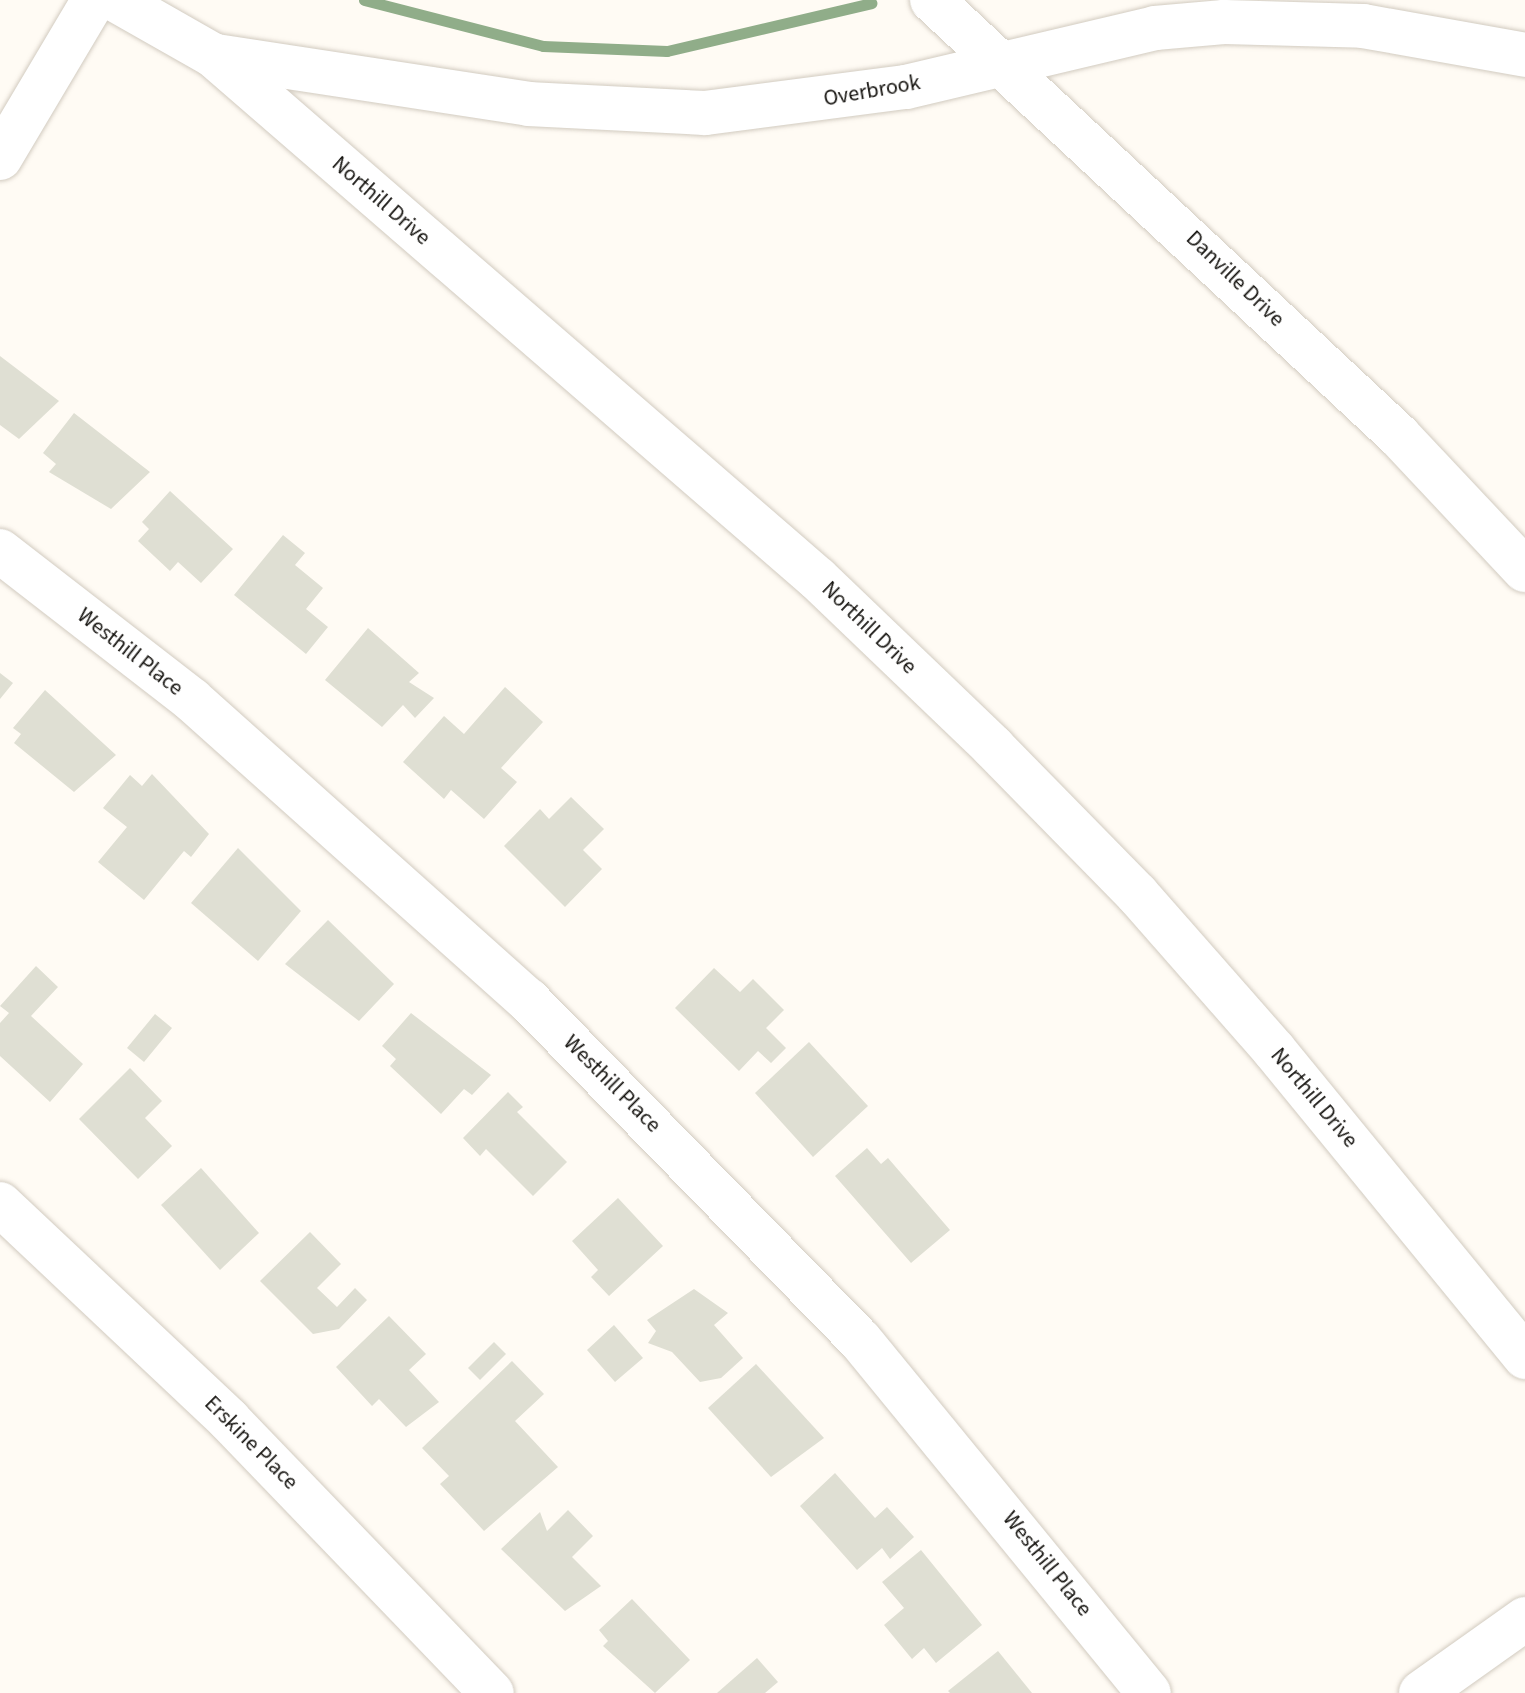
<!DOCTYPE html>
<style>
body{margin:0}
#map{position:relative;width:1525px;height:1693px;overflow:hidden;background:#fffbf4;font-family:"Source Sans 3",sans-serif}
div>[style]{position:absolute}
.stream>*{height:11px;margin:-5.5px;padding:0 5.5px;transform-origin:5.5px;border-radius:5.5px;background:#90ad89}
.building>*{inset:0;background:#dfdfd3}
.roads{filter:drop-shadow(0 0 2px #d2cbc0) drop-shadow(0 0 2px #d2cbc0)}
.minor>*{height:44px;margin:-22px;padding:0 22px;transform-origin:22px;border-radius:22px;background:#fff}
.major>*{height:44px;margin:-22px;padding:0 22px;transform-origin:22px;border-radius:22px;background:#fff}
span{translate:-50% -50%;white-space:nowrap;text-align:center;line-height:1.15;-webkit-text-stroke:6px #fff;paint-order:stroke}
.street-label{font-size:22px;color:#161410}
</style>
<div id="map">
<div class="stream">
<i style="left:364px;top:0;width:185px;rotate:14.4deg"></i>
<i style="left:543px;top:46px;width:124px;rotate:2.3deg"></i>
<i style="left:667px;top:51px;width:210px;rotate:-13.2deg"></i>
</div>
<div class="building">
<i style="clip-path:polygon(0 356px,59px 401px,19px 439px,0 425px)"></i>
<i style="clip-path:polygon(74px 413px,150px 472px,111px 509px,49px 472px,56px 464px,43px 453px)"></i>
<i style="clip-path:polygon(170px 491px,233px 549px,201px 583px,178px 562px,170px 571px,138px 541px,149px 529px,142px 522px)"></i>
<i style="clip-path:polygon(283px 535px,305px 553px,295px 565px,323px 588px,306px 609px,328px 627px,306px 654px,234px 595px)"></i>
<i style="clip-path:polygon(368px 628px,419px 673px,409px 682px,434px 698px,415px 718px,403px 705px,382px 727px,325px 680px)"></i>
<i style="clip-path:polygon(0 673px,13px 683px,0 699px)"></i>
<i style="clip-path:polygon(505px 687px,543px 722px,501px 768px,517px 782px,484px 819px,451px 790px,444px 799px,403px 762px,444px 716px,464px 734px)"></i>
<i style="clip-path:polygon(45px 690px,116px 755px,74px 792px,14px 743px,21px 734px,13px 728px)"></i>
<i style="clip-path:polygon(152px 774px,209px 834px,191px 857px,184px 851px,144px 900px,98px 862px,127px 827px,103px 808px,130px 775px,142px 786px)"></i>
<i style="clip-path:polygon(571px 797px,604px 829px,583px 850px,602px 869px,565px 907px,504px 846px,540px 809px,549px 819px)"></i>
<i style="clip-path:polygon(238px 848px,301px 911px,258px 961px,191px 903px)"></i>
<i style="clip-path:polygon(328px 920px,394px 984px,359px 1021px,285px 964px)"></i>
<i style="clip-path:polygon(36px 966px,58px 987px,31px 1016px,83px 1064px,50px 1102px,0 1056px,0 1023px,9px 1013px,0 1006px)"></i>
<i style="clip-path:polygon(714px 968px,740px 992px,753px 979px,784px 1010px,766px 1028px,786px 1048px,771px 1063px,758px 1051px,739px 1071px,675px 1008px)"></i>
<i style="clip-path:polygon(411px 1013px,491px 1075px,472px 1095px,464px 1089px,441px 1114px,390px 1066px,396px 1059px,382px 1046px)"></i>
<i style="clip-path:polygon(155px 1014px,172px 1028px,144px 1062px,127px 1048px)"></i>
<i style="clip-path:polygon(809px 1042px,868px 1106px,813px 1157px,755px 1093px)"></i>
<i style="clip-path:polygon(130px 1068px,162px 1101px,145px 1118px,172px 1146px,138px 1179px,79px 1119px)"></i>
<i style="clip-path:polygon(508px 1092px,523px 1107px,517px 1112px,567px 1162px,533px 1196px,486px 1149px,480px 1156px,463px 1138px)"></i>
<i style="clip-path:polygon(867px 1148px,881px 1164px,888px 1158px,950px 1230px,911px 1263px,835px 1176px)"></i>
<i style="clip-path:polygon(201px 1168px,259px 1233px,220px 1270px,161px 1205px)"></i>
<i style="clip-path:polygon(618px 1198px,663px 1246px,609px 1296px,591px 1277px,598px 1270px,572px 1241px)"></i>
<i style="clip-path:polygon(310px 1232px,341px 1264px,317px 1288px,337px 1307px,355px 1288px,367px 1300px,339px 1329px,313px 1334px,260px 1281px)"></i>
<i style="clip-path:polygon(694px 1289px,728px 1313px,714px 1325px,743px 1358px,721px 1378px,700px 1382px,672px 1352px,648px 1343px,656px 1331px,647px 1320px)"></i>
<i style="clip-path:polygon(389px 1316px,426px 1354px,409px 1370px,439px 1402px,406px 1427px,379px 1399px,372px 1406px,336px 1367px)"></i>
<i style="clip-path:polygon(614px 1325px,643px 1358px,615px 1382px,587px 1350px)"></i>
<i style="clip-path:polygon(494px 1342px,506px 1354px,480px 1380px,468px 1368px)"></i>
<i style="clip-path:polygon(512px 1361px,544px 1394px,515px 1421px,558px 1467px,484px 1531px,440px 1484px,449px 1476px,422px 1448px)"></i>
<i style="clip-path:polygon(756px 1364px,824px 1438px,771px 1477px,708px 1408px)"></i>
<i style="clip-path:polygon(835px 1473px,875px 1518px,887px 1507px,914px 1537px,890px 1559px,882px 1548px,857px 1570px,800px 1506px)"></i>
<i style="clip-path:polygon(568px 1510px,593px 1536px,572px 1557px,601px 1586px,565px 1611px,501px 1549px,540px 1512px,547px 1531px)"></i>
<i style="clip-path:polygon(921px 1550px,982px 1625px,936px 1663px,924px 1648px,912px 1659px,884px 1625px,904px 1608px,882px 1582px)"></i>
<i style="clip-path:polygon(632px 1599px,690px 1660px,655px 1693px,603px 1646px,608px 1641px,599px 1630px)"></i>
<i style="clip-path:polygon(998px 1651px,1032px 1693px,950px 1693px,948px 1691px)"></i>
<i style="clip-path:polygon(757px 1658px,778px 1682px,765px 1693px,717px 1693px)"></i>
</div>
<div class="roads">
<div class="minor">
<i style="left:116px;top:0;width:112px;rotate:29.6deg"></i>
<i style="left:213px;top:55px;width:800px;rotate:40.9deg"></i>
<i style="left:818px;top:579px;width:243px;rotate:43.8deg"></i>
<i style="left:993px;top:747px;width:206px;rotate:45.6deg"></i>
<i style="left:1137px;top:894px;width:208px;rotate:48.7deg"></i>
<i style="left:1274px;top:1050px;width:397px;rotate:50.7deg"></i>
<i style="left:932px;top:0;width:639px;rotate:43.03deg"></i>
<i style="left:1399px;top:436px;width:184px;rotate:46.8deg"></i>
<i style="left:216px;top:56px;width:316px;rotate:8.7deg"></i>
<i style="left:528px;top:104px;width:177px;rotate:2.9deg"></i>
<i style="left:705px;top:113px;width:203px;rotate:-7.4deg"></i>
<i style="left:906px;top:87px;width:256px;rotate:-13.3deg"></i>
<i style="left:1155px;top:28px;width:69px;rotate:-5deg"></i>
<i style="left:1224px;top:22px;width:139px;rotate:1.6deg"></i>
<i style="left:1363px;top:26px;width:165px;rotate:10.1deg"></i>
<i style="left:0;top:551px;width:243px;rotate:37.8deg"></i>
<i style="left:192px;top:700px;width:450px;rotate:41.8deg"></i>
<i style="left:528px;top:1000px;width:475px;rotate:45.7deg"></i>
<i style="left:860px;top:1340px;width:456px;rotate:50.7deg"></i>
<i style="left:0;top:1204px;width:315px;rotate:43.3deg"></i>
<i style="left:229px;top:1420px;width:379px;rotate:46.1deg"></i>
<i style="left:1421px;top:1693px;width:128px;rotate:-35.4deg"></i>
</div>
<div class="major">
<i style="left:0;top:158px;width:184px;rotate:-59.3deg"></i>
</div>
</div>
<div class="street-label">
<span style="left:872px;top:91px;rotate:-10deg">Overbrook</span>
<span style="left:381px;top:201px;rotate:41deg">Northill Drive</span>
<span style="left:1235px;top:279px;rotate:44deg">Danville Drive</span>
<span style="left:869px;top:628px;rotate:44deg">Northill Drive</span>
<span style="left:130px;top:652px;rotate:38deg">Westhill Place</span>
<span style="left:612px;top:1084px;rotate:45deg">Westhill Place</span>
<span style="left:1314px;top:1098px;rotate:50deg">Northill Drive</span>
<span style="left:251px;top:1443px;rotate:45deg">Erskine Place</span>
<span style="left:1047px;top:1564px;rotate:51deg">Westhill Place</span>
</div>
</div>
